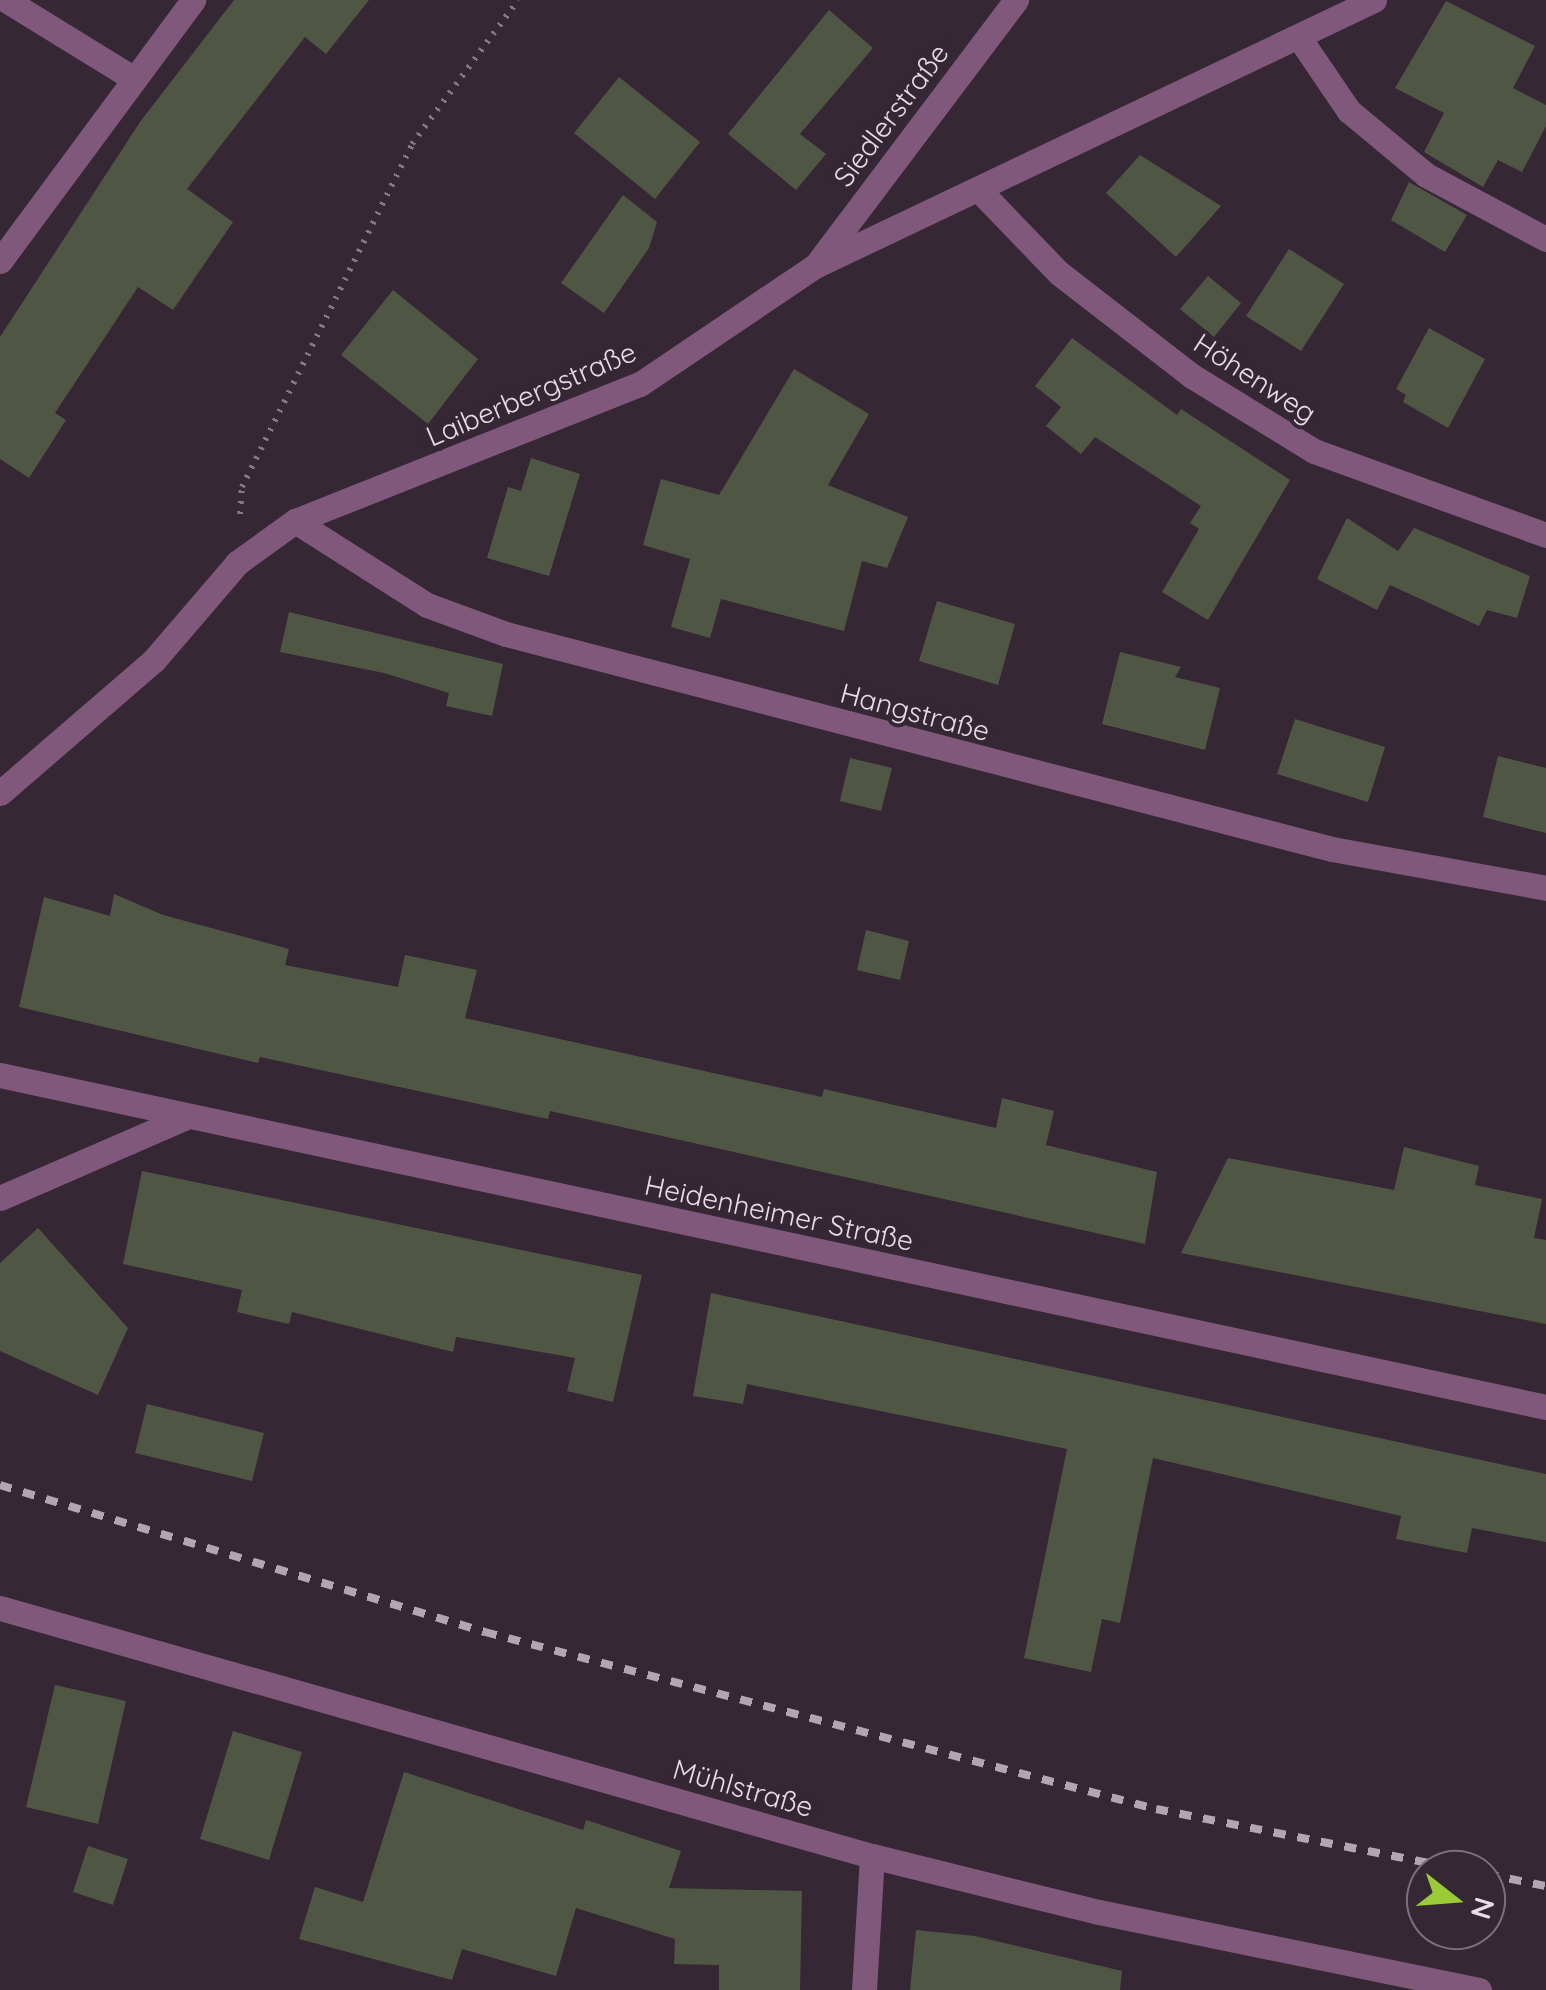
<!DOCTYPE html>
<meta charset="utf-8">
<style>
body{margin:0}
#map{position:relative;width:1546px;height:1990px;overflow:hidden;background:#352734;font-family:Quicksand,sans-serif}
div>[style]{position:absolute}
.building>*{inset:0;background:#4f5744}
.path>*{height:6px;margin-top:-3px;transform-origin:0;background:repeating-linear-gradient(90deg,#847883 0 2.5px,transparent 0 10.5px)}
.minor>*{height:25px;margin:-12.5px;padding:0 12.5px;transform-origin:12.5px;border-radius:12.5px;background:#7f587c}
.rail>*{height:8px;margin-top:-4px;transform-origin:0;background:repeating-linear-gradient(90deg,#b2a7b1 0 12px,transparent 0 24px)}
span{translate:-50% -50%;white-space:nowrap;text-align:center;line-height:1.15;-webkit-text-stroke:8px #352734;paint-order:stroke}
.street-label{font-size:28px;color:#e8dee7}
.north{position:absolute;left:1406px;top:1850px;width:100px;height:100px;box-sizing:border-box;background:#352734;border:2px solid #7d707c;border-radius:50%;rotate:107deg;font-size:28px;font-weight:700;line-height:40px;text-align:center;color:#e8dee7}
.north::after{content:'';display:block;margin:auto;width:35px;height:45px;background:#99cb36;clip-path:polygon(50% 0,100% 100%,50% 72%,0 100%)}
</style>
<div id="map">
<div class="building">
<i style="clip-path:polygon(234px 0,369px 0,326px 54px,305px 37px,187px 189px,233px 222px,173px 310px,138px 287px,55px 413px,66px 420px,29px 478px,0 459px,0 337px,140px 122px)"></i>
<i style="clip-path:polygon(1446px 1px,1535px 46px,1513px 88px,1546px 105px,1546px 126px,1522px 172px,1498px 160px,1483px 187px,1424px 152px,1444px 113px,1395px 88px)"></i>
<i style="clip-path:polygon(829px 10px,873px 48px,800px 134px,826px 154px,796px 190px,728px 134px)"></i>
<i style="clip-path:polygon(619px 77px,700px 142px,655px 199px,574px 133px)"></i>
<i style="clip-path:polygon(1140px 155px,1221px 206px,1176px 257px,1106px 193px)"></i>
<i style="clip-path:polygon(1409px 182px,1467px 215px,1445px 252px,1391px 220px)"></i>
<i style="clip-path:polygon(623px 195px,657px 222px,649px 248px,604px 313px,561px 283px)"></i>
<i style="clip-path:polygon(1289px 249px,1344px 284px,1301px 351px,1246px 316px)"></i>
<i style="clip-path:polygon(1208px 276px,1241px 303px,1214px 337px,1180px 309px)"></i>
<i style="clip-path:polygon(393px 290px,478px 359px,428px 424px,341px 355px)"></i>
<i style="clip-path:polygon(1429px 328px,1485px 359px,1448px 428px,1403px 402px,1406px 395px,1396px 389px)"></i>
<i style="clip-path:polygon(1072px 338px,1177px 415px,1181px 409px,1290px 480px,1208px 620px,1162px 592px,1199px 529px,1190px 523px,1201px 506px,1095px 437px,1081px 454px,1046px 426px,1061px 407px,1035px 386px)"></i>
<i style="clip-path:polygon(794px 369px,869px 414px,828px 485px,908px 517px,887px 568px,862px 561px,844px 631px,721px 599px,710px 638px,671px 627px,690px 559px,643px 545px,661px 479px,719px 495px)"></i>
<i style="clip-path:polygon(531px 458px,580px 474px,549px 576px,487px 558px,508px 487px,521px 491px)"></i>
<i style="clip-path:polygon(1347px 518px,1398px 551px,1414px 528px,1530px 576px,1517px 618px,1487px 610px,1479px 626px,1390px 585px,1377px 610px,1317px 579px)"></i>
<i style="clip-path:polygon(937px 601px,1015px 624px,998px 685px,919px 661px)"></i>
<i style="clip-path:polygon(289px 612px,503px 664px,492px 716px,446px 706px,449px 693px,384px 673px,280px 652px)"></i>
<i style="clip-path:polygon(1120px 652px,1181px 667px,1175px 677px,1220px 688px,1205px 750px,1102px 724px)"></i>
<i style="clip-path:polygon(1295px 719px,1385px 747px,1368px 802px,1277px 774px)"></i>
<i style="clip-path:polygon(1498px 756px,1546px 768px,1546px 833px,1483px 817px)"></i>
<i style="clip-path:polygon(850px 758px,892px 768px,881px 811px,840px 801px)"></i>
<i style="clip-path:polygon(114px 894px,163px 915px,289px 949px,285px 965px,398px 987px,405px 955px,477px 970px,465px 1018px,822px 1097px,824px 1089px,996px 1128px,1002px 1098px,1054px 1111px,1046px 1145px,1157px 1172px,1145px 1244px,550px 1111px,548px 1119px,260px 1057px,258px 1063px,19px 1007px,44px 897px,110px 916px)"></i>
<i style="clip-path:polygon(866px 930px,909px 941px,900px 980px,857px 970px)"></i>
<i style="clip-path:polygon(1404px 1147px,1479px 1166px,1475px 1185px,1542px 1199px,1534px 1238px,1546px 1240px,1546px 1324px,1181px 1253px,1228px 1158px,1394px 1190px)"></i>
<i style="clip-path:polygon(142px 1171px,642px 1275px,613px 1402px,567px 1391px,575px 1358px,456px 1337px,453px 1352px,292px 1312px,289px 1324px,237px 1312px,242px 1290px,123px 1264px)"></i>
<i style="clip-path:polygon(38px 1228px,128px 1328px,98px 1395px,0 1351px,0 1263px)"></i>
<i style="clip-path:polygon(711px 1293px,1546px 1474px,1546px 1542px,1472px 1528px,1467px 1553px,1396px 1539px,1401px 1516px,1153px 1458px,1120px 1623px,1102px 1619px,1091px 1672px,1024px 1658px,1067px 1449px,747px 1384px,743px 1404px,693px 1396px)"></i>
<i style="clip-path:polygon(147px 1404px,264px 1433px,252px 1481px,135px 1453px)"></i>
<i style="clip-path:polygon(55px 1685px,126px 1701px,98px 1824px,26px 1807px)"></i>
<i style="clip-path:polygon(233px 1731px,302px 1752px,269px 1860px,200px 1839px)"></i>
<i style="clip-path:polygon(404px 1772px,583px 1830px,586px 1820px,681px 1851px,669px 1888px,802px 1891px,800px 1990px,719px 1990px,719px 1965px,674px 1964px,675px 1939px,576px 1908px,556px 1976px,462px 1949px,452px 1980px,299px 1939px,315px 1887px,363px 1902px)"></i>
<i style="clip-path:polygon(88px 1846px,128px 1859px,113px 1905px,73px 1892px)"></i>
<i style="clip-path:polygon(916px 1930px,975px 1936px,1122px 1971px,1120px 1990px,910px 1990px)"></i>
</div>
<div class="path">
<i style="left:240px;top:514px;width:27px;rotate:-86deg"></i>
<i style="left:242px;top:487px;width:383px;rotate:-63.6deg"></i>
<i style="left:412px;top:144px;width:179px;rotate:-53.6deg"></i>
</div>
<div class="minor">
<i style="left:6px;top:0;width:149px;rotate:31.6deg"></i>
<i style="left:1300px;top:39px;width:87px;rotate:55.8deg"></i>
<i style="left:1349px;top:111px;width:100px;rotate:39.7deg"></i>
<i style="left:1426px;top:175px;width:136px;rotate:28.1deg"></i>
<i style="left:979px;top:190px;width:115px;rotate:46.1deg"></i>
<i style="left:1059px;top:273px;width:168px;rotate:37.8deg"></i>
<i style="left:1192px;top:376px;width:143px;rotate:31.6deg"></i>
<i style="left:1314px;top:451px;width:247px;rotate:19.9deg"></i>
<i style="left:0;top:261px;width:325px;rotate:-53.5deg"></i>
<i style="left:817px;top:264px;width:331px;rotate:-53deg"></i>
<i style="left:295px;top:521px;width:156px;rotate:32.5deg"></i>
<i style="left:427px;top:605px;width:84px;rotate:20.2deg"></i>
<i style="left:506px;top:634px;width:854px;rotate:14.59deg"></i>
<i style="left:1332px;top:849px;width:218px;rotate:10.3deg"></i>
<i style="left:0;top:793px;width:203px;rotate:-40.8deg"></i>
<i style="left:154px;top:660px;width:128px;rotate:-49.4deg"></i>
<i style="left:237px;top:563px;width:72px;rotate:-35.9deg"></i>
<i style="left:295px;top:521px;width:371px;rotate:-21.7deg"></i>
<i style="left:640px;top:384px;width:211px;rotate:-34deg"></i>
<i style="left:815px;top:266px;width:619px;rotate:-25.45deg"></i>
<i style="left:0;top:1075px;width:1581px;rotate:12.12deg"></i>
<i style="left:0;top:1198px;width:201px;rotate:-23.5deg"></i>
<i style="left:0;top:1608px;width:907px;rotate:15.88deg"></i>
<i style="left:872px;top:1856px;width:234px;rotate:13.9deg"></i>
<i style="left:1099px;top:1912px;width:388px;rotate:11.6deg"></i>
<i style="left:864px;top:1990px;width:134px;rotate:-86.6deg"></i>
</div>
<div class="rail">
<i style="left:0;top:1485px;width:507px;rotate:16.86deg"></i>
<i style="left:485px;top:1632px;width:694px;rotate:14.78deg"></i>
<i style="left:1156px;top:1809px;width:314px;rotate:11.2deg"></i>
<i style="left:1486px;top:1874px;width:61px;rotate:11.3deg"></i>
</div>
<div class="street-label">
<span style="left:891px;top:115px;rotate:-53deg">Siedlerstraße</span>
<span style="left:1255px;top:378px;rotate:33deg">Höhenweg</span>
<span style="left:531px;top:394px;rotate:-23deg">Laiberbergstraße</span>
<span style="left:915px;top:712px;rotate:15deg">Hangstraße</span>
<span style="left:779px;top:1213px;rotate:12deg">Heidenheimer Straße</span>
<span style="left:743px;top:1788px;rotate:16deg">Mühlstraße</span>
</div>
<div class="north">N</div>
</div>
